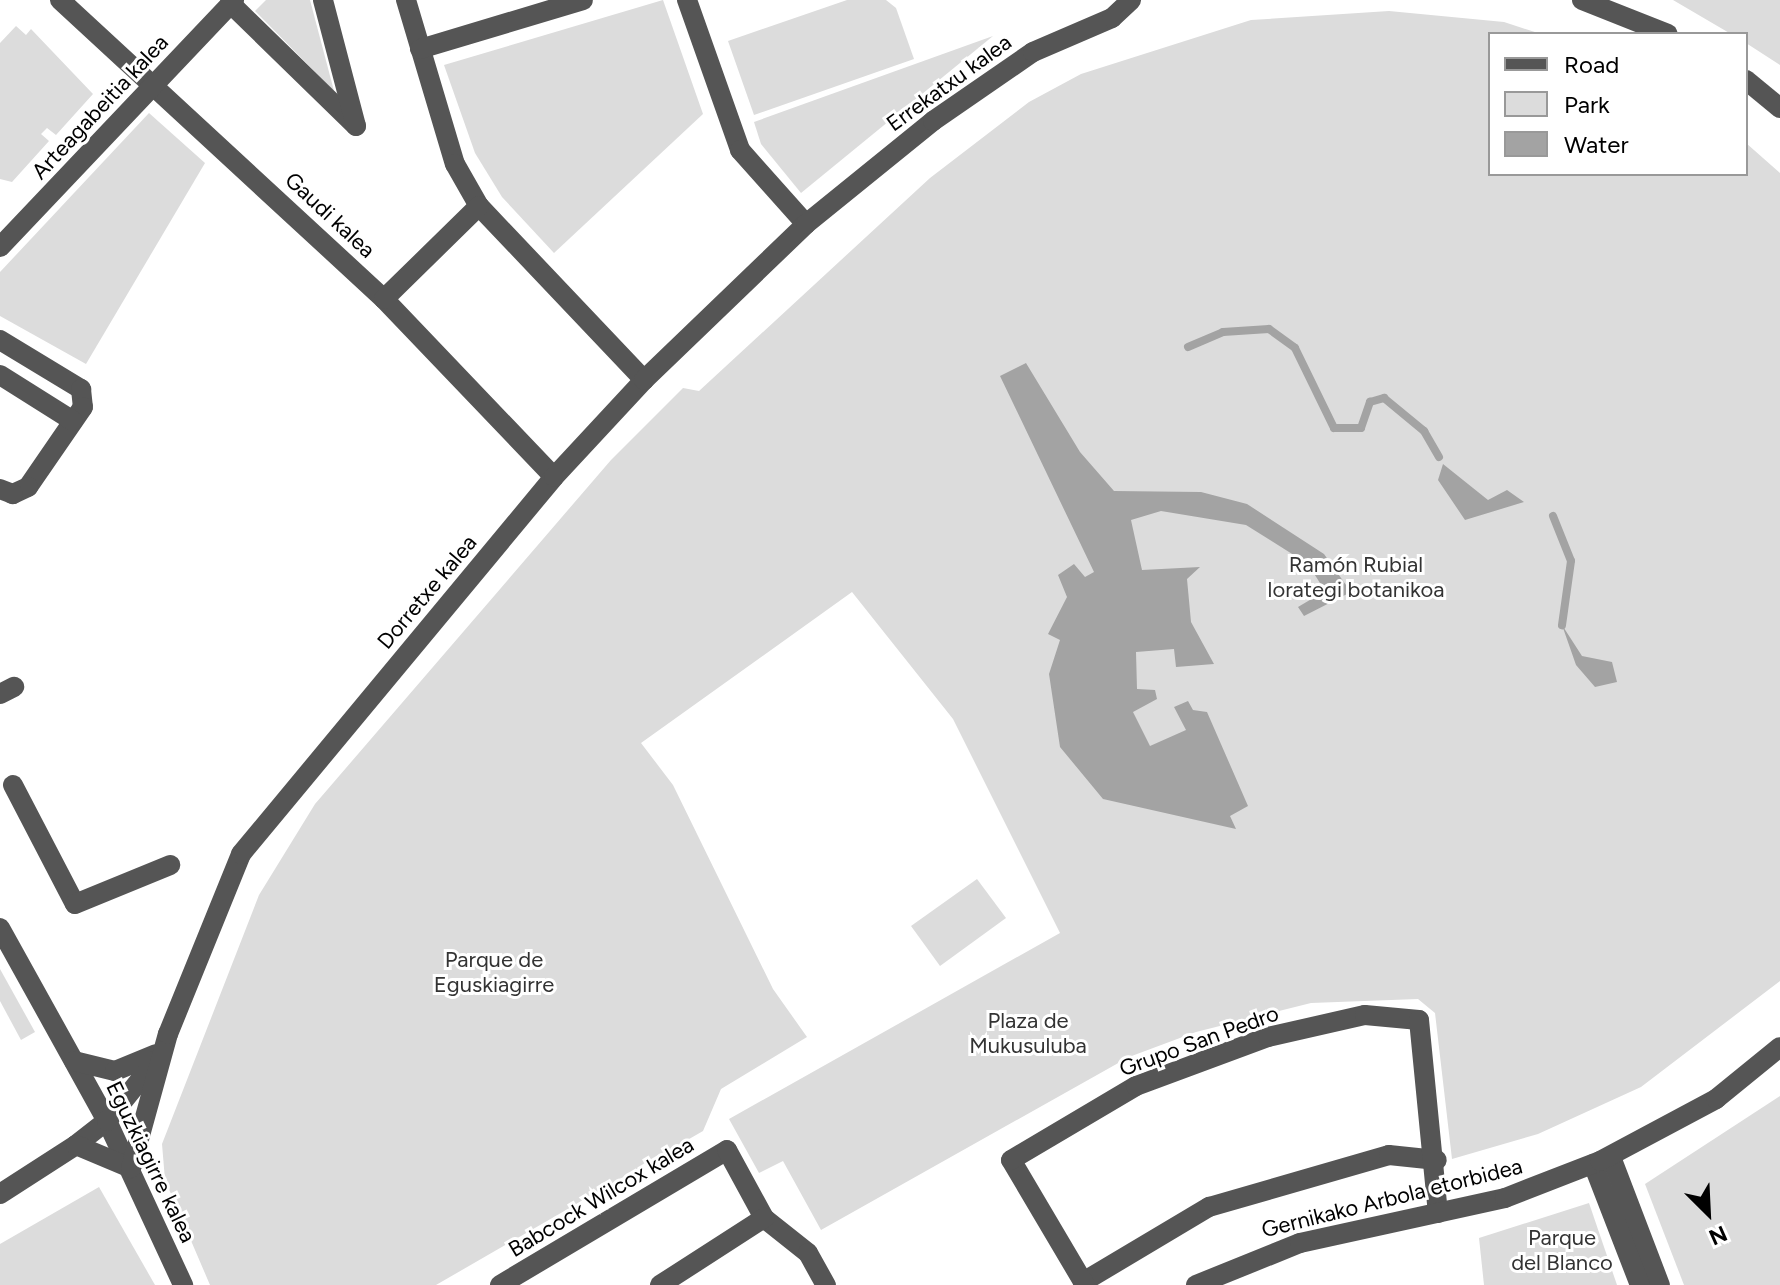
<!DOCTYPE html>
<meta charset="utf-8">
<style>
body{margin:0}
#map{position:relative;width:1780px;height:1285px;overflow:hidden;background:#fff;font-family:Figtree,sans-serif}
div>[style]{position:absolute}
.green>*{inset:0;background:#dcdcdc}
.water>*{inset:0;background:#a3a3a3}
.stream>*{height:8px;margin:-4px;padding:0 4px;transform-origin:4px;border-radius:4px;background:#a3a3a3}
.minor>*{height:20px;margin:-10px;padding:0 10px;transform-origin:10px;border-radius:10px;background:#555}
span{translate:-50% -50%;white-space:nowrap;text-align:center;line-height:1.15;-webkit-text-stroke:6px #fff;paint-order:stroke}
.street-label{font-size:22px;color:#000}
.park-label{font-size:22px;color:#333}
.legend{position:absolute;left:1488px;top:32px;width:260px;height:144px;box-sizing:border-box;background:#fff;border:2px solid #999;margin:0;padding:10px 14px;list-style:none;font-size:24px;color:#000}
.legend li{display:flex;align-items:center;gap:16px;height:40px}
.legend b{width:40px;border:2px solid #999}
.north{position:absolute;left:1668px;top:1173px;width:80px;height:80px;-webkit-text-stroke:6px #fff;paint-order:stroke;rotate:156deg;font-size:22px;font-weight:700;line-height:32px;text-align:center;color:#000}
.north::after{content:'';display:block;margin:auto;width:28px;height:36px;background:#000;clip-path:polygon(50% 0,100% 100%,50% 72%,0 100%)}
</style>
<div id="map">
<div class="green">
<i style="clip-path:polygon(266px 0,310px 0,334px 91px,255px 11px)"></i>
<i style="clip-path:polygon(663px 0,703px 114px,554px 253px,502px 197px,475px 153px,444px 65px)"></i>
<i style="clip-path:polygon(847px 0,886px 0,896px 8px,914px 59px,754px 115px,728px 41px)"></i>
<i style="clip-path:polygon(1673px 0,1780px 0,1780px 65px,1746px 43px,1746px 34px,1731px 34px)"></i>
<i style="clip-path:polygon(1389px 11px,1504px 22px,1541px 34px,1490px 34px,1490px 174px,1746px 174px,1746px 143px,1780px 173px,1780px 981px,1641px 1087px,1538px 1134px,1452px 1159px,1435px 1013px,1418px 999px,1311px 1003px,1196px 1032px,1129px 1057px,821px 1230px,783px 1161px,759px 1173px,729px 1119px,1060px 933px,953px 719px,852px 592px,641px 743px,673px 785px,773px 989px,807px 1037px,721px 1089px,703px 1131px,436px 1285px,210px 1285px,165px 1180px,162px 1144px,259px 895px,315px 804px,611px 460px,683px 388px,699px 391px,930px 178px,1029px 102px,1081px 74px,1251px 20px)"></i>
<i style="clip-path:polygon(16px 26px,26px 35px,31px 29px,93px 94px,56px 135px,47px 128px,41px 134px,49px 141px,12px 182px,0 179px,0 43px)"></i>
<i style="clip-path:polygon(993px 36px,801px 193px,761px 144px,754px 122px)"></i>
<i style="clip-path:polygon(149px 113px,205px 163px,86px 364px,0 316px,0 272px)"></i>
<i style="clip-path:polygon(977px 879px,1006px 918px,940px 966px,911px 926px)"></i>
<i style="clip-path:polygon(0 969px,35px 1032px,21px 1040px,0 1001px)"></i>
<i style="clip-path:polygon(1780px 1096px,1780px 1285px,1684px 1285px,1645px 1184px)"></i>
<i style="clip-path:polygon(99px 1187px,155px 1285px,0 1285px,0 1244px)"></i>
<i style="clip-path:polygon(1589px 1203px,1617px 1285px,1484px 1285px,1479px 1238px)"></i>
</div>
<div class="water">
<i style="clip-path:polygon(1026px 363px,1080px 452px,1114px 491px,1201px 492px,1247px 504px,1324px 554px,1351px 592px,1304px 616px,1298px 607px,1325px 591px,1308px 564px,1246px 525px,1161px 511px,1131px 520px,1142px 570px,1200px 567px,1187px 579px,1191px 622px,1214px 664px,1176px 667px,1174px 649px,1136px 652px,1137px 689px,1155px 690px,1157px 699px,1133px 712px,1150px 746px,1186px 730px,1174px 707px,1188px 701px,1193px 710px,1207px 712px,1248px 806px,1230px 816px,1236px 829px,1103px 799px,1060px 747px,1049px 674px,1060px 640px,1048px 634px,1067px 597px,1058px 575px,1074px 564px,1085px 577px,1094px 572px,1000px 376px)"></i>
<i style="clip-path:polygon(1443px 464px,1488px 500px,1507px 490px,1524px 502px,1465px 520px,1438px 480px)"></i>
<i style="clip-path:polygon(1562px 625px,1582px 656px,1612px 662px,1617px 682px,1595px 687px,1576px 665px)"></i>
</div>
<div class="stream">
<i style="left:1188px;top:347px;width:38px;rotate:-23deg"></i>
<i style="left:1223px;top:332px;width:46px;rotate:-3.7deg"></i>
<i style="left:1269px;top:329px;width:32px;rotate:36deg"></i>
<i style="left:1295px;top:348px;width:89px;rotate:64deg"></i>
<i style="left:1334px;top:428px;width:27px"></i>
<i style="left:1361px;top:428px;width:28px;rotate:-71deg"></i>
<i style="left:1370px;top:402px;width:15px;rotate:-16deg"></i>
<i style="left:1384px;top:398px;width:52px;rotate:39.5deg"></i>
<i style="left:1424px;top:431px;width:30px;rotate:60deg"></i>
<i style="left:1553px;top:516px;width:48px;rotate:68.2deg"></i>
<i style="left:1571px;top:561px;width:65px;rotate:98deg"></i>
</div>
<div class="minor">
<i style="left:60px;top:0;width:441px;rotate:42.7deg"></i>
<i style="left:384px;top:299px;width:246px;rotate:46.3deg"></i>
<i style="left:406px;top:0;width:171px;rotate:73.4deg"></i>
<i style="left:455px;top:164px;width:48px;rotate:60.3deg"></i>
<i style="left:479px;top:206px;width:240px;rotate:46.5deg"></i>
<i style="left:687px;top:0;width:159px;rotate:70.5deg"></i>
<i style="left:740px;top:150px;width:99px;rotate:48.3deg"></i>
<i style="left:1582px;top:0;width:92px;rotate:21.6deg"></i>
<i style="left:230px;top:3px;width:176px;rotate:44.3deg"></i>
<i style="left:356px;top:126px;width:130px;rotate:-104.7deg"></i>
<i style="left:420px;top:49px;width:170px;rotate:-16.7deg"></i>
<i style="left:1746px;top:80px;width:44px;rotate:39.5deg"></i>
<i style="left:0;top:247px;width:340px;rotate:-46.5deg"></i>
<i style="left:384px;top:299px;width:133px;rotate:-44.4deg"></i>
<i style="left:0;top:340px;width:95px;rotate:31.2deg"></i>
<i style="left:81px;top:389px;width:18px;rotate:84deg"></i>
<i style="left:83px;top:407px;width:97px;rotate:124.5deg"></i>
<i style="left:28px;top:487px;width:17px;rotate:155deg"></i>
<i style="left:13px;top:494px;width:14px;rotate:-159deg"></i>
<i style="left:0;top:375px;width:86px;rotate:32.2deg"></i>
<i style="left:0;top:694px;width:16px;rotate:-27deg"></i>
<i style="left:13px;top:785px;width:134px;rotate:62.5deg"></i>
<i style="left:75px;top:904px;width:103px;rotate:-22.3deg"></i>
<i style="left:0;top:928px;width:221px;rotate:61deg"></i>
<i style="left:107px;top:1121px;width:181px;rotate:65.1deg"></i>
<i style="left:74px;top:1061px;width:42px;rotate:13.7deg"></i>
<i style="left:115px;top:1071px;width:44px;rotate:-22.5deg"></i>
<i style="left:76px;top:1145px;width:39px;rotate:-38deg"></i>
<i style="left:107px;top:1121px;width:78px;rotate:-51.2deg"></i>
<i style="left:1611px;top:1157px;width:137px;rotate:69.1deg"></i>
<i style="left:1593px;top:1164px;width:130px;rotate:68.8deg"></i>
<i style="left:0;top:1194px;width:90px;rotate:-32.8deg"></i>
<i style="left:76px;top:1145px;width:60px;rotate:22.7deg"></i>
<i style="left:131px;top:1168px;width:139px;rotate:-74.6deg"></i>
<i style="left:168px;top:1034px;width:194px;rotate:-67.9deg"></i>
<i style="left:241px;top:854px;width:490px;rotate:-50.3deg"></i>
<i style="left:554px;top:477px;width:132px;rotate:-47.1deg"></i>
<i style="left:644px;top:380px;width:225px;rotate:-43.9deg"></i>
<i style="left:806px;top:224px;width:164px;rotate:-39deg"></i>
<i style="left:933px;top:121px;width:121px;rotate:-34.6deg"></i>
<i style="left:1033px;top:52px;width:86px;rotate:-23.3deg"></i>
<i style="left:1112px;top:18px;width:26px;rotate:-43deg"></i>
<i style="left:1083px;top:1282px;width:147px;rotate:-30.8deg"></i>
<i style="left:1209px;top:1207px;width:187px;rotate:-16.1deg"></i>
<i style="left:1389px;top:1155px;width:48px;rotate:5.9deg"></i>
<i style="left:500px;top:1285px;width:264px;rotate:-30.7deg"></i>
<i style="left:727px;top:1150px;width:77px;rotate:61.4deg"></i>
<i style="left:764px;top:1218px;width:56px;rotate:38.5deg"></i>
<i style="left:808px;top:1253px;width:37px;rotate:61deg"></i>
<i style="left:660px;top:1285px;width:124px;rotate:-32.8deg"></i>
<i style="left:1085px;top:1285px;width:145px;rotate:-120.6deg"></i>
<i style="left:1011px;top:1160px;width:145px;rotate:-30.6deg"></i>
<i style="left:1136px;top:1086px;width:141px;rotate:-20.4deg"></i>
<i style="left:1268px;top:1037px;width:99px;rotate:-12.8deg"></i>
<i style="left:1365px;top:1015px;width:54px;rotate:5.3deg"></i>
<i style="left:1419px;top:1020px;width:194px;rotate:84.4deg"></i>
<i style="left:1196px;top:1285px;width:112px;rotate:-22deg"></i>
<i style="left:1300px;top:1243px;width:210px;rotate:-12.4deg"></i>
<i style="left:1505px;top:1198px;width:102px;rotate:-21.3deg"></i>
<i style="left:1600px;top:1161px;width:132px;rotate:-28.1deg"></i>
<i style="left:1716px;top:1099px;width:82px;rotate:-39.1deg"></i>
</div>
<div class="street-label">
<span style="left:949px;top:83px;rotate:-36deg">Errekatxu kalea</span>
<span style="left:100px;top:107px;rotate:-47deg">Arteagabeitia kalea</span>
<span style="left:330px;top:215px;rotate:43deg">Gaudi kalea</span>
<span style="left:427px;top:592px;rotate:-50deg">Dorretxe kalea</span>
<span style="left:1199px;top:1041px;rotate:-20deg">Grupo San Pedro</span>
<span style="left:151px;top:1162px;rotate:64deg">Eguzkiagirre kalea</span>
<span style="left:601px;top:1197px;rotate:-31deg">Babcock Wilcox kalea</span>
<span style="left:1392px;top:1198px;rotate:-14deg">Gernikako Arbola etorbidea</span>
</div>
<div class="park-label">
<span style="left:1356px;top:577px">Ramón Rubial<br>lorategi botanikoa</span>
<span style="left:494px;top:972px">Parque de<br>Eguskiagirre</span>
<span style="left:1028px;top:1033px">Plaza de<br>Mukusuluba</span>
<span style="left:1562px;top:1250px">Parque<br>del Blanco</span>
</div>
<ul class="legend">
<li><b style="height:10px;background:#555"></b>Road</li>
<li><b style="height:22px;background:#dcdcdc"></b>Park</li>
<li><b style="height:22px;background:#a3a3a3"></b>Water</li>
</ul>
<div class="north">N</div>
</div>
